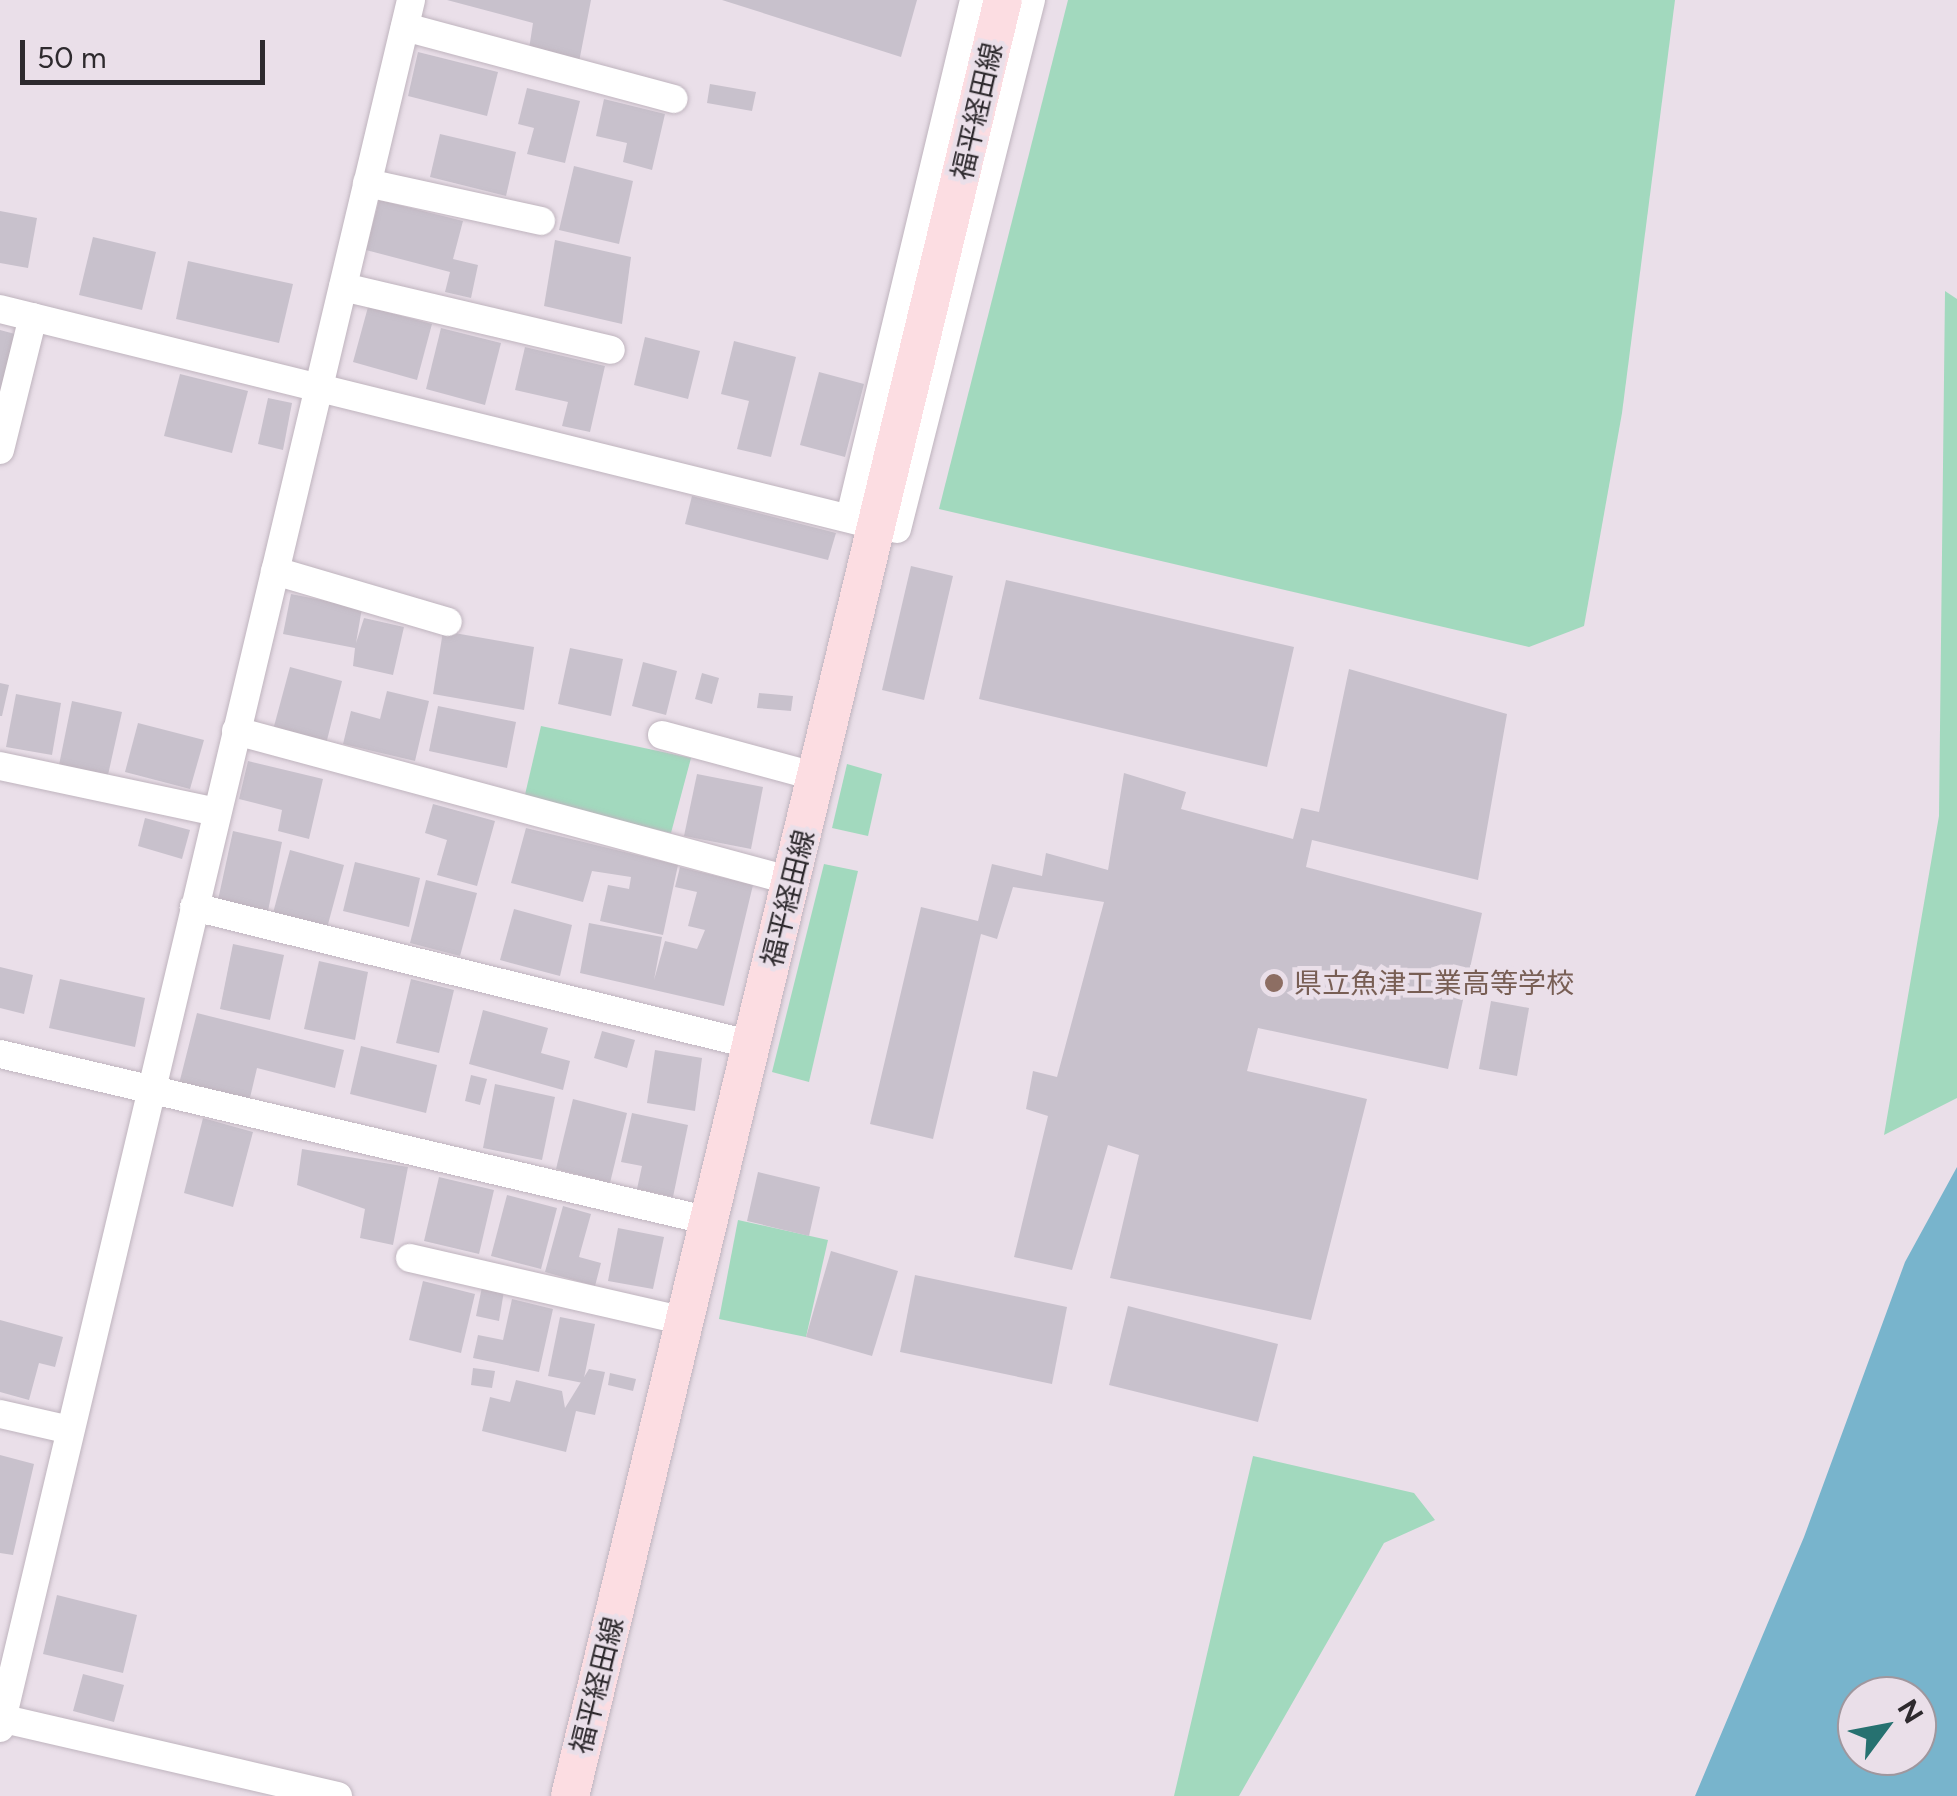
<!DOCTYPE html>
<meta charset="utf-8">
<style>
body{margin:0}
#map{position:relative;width:1957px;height:1796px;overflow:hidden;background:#eadfe9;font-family:Figtree,"Noto Sans JP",sans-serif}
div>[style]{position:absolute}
.green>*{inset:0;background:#a2d9be}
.water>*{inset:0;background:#78b4cc}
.building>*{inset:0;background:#c8c1cc}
.roads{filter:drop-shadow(0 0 2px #bfb4be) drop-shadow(0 0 2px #bfb4be)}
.street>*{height:28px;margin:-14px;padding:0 14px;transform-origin:14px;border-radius:14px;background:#fff}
.secondary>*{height:38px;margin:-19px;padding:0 19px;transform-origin:19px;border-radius:19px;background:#fcdde2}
.dots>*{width:28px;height:28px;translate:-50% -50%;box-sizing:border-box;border:5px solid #eadfe9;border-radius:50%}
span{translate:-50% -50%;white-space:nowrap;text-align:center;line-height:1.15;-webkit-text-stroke:9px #eadfe9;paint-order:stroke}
.street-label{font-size:28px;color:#2e2a2e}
.education-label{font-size:28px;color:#785e54}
.left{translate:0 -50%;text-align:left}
.north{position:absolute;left:1837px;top:1676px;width:100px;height:100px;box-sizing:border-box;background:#eadfe9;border:2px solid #9f979e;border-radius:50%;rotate:58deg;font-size:28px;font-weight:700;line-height:40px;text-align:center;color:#2e2a2e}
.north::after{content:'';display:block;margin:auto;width:35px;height:45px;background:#267170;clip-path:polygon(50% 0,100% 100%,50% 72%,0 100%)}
.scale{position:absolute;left:20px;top:40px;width:245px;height:45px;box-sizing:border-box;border:5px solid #2e2a2e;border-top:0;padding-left:12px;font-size:30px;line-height:35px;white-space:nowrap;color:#2e2a2e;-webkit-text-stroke:8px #eadfe9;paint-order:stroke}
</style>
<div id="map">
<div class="green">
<i style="clip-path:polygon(1068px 0,1675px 0,1622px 413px,1584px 626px,1529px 647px,939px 509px)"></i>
<i style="clip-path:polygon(1945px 291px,1957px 299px,1957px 1098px,1884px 1135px,1939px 816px)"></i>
<i style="clip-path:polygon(541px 726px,691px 758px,671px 833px,524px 799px)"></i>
<i style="clip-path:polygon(847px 764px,882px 774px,868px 836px,832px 828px)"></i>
<i style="clip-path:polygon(824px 864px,858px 871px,809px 1082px,772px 1072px)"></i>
<i style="clip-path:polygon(738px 1220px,828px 1240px,806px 1337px,719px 1319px)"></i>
<i style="clip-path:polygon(1253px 1456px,1414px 1493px,1435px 1520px,1384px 1543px,1239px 1796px,1174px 1796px)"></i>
</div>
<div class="water">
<i style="clip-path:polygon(evenodd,1957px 1167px,1957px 1796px,1695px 1796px,1804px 1537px,1905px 1262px,1957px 1167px,1917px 1696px,1917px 1756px,1857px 1756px,1857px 1696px,1917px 1696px)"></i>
</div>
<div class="building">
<i style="clip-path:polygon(447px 0,591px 0,579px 62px,529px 49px,533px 23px)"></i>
<i style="clip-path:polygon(722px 0,917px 0,901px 57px)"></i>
<i style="clip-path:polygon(418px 52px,498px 72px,487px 116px,408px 96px)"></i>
<i style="clip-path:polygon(710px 84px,756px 92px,752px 111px,707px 103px)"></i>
<i style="clip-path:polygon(527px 88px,580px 101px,565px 163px,527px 154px,534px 128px,518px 124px)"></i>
<i style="clip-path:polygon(604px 99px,665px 114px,652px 170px,623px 162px,627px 143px,596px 136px)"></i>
<i style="clip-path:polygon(440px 134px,516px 152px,506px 196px,430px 177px)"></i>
<i style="clip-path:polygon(574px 166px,633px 181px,619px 244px,559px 230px)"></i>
<i style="clip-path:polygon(379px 200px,463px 221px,453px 259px,478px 265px,471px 298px,445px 292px,450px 272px,366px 250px)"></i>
<i style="clip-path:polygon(0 211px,37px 218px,28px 268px,0 263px)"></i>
<i style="clip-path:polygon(93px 237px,156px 252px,142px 310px,79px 295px)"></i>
<i style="clip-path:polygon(555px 240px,631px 257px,622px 324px,544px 306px)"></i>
<i style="clip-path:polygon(188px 261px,293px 284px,279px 343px,176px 319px)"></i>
<i style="clip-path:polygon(368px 307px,432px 324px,417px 380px,353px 362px)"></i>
<i style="clip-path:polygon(441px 328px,501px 343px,485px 405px,426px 389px)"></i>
<i style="clip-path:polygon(0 330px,15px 334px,0 405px)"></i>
<i style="clip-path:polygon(645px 337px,700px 351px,688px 399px,634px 385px)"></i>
<i style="clip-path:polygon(734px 341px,796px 357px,771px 457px,737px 449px,749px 401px,721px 394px)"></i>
<i style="clip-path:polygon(525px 347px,605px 366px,590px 432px,562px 426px,568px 402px,515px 390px)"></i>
<i style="clip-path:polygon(819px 372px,864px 384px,845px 457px,800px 445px)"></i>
<i style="clip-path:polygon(180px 374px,248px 391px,232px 453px,164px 436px)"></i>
<i style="clip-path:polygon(268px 398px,292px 403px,283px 450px,258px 444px)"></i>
<i style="clip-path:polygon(692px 496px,836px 533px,828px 560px,685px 524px)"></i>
<i style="clip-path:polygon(911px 566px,953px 576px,924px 700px,882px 690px)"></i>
<i style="clip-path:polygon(1006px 580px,1294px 647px,1267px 767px,979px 699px)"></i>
<i style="clip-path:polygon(291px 594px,362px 608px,356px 643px,364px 618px,404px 627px,393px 675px,353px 666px,355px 648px,283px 634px)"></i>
<i style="clip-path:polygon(443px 631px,534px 647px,524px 710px,433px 694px)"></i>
<i style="clip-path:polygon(570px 648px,623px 659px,611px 716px,558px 704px)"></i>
<i style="clip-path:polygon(643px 662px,677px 671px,666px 715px,632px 706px)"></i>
<i style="clip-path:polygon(290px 667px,342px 681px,326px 744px,273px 730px)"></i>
<i style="clip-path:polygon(1349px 669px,1507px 714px,1478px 880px,1312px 840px,1306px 867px,1482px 913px,1448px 1069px,1258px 1028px,1247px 1071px,1367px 1099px,1311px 1320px,1110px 1278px,1139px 1155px,1108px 1145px,1072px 1270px,1014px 1257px,1048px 1116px,1026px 1109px,1033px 1071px,1057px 1077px,1104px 902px,1013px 887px,997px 939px,981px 934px,933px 1139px,870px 1124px,921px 907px,978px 921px,992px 864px,1042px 876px,1046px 853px,1108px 870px,1124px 773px,1186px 792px,1181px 809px,1293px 839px,1301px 808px,1319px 812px)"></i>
<i style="clip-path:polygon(702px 673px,719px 678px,712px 704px,695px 699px)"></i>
<i style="clip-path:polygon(0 683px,9px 685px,2px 716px,0 716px)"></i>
<i style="clip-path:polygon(387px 691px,429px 701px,415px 761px,343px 744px,351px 711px,380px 719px)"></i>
<i style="clip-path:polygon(759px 693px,793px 696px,791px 711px,757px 708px)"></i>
<i style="clip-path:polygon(16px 694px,61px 703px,52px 755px,6px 747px)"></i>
<i style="clip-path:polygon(72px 701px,122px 712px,108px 775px,59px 765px)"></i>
<i style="clip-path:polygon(438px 706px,516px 722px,507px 768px,429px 751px)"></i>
<i style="clip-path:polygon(138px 723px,204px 740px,190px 789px,125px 772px)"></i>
<i style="clip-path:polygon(248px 761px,323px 779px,309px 839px,278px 831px,282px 810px,239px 799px)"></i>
<i style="clip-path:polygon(697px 774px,763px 787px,751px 849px,684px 836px)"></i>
<i style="clip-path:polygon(433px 804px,495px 821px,477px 886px,437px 875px,447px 840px,425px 833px)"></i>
<i style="clip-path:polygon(145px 818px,190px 830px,182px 859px,138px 846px)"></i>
<i style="clip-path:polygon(526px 828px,678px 865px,663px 935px,600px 921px,608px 885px,629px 889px,631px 877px,592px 871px,583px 902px,511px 883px)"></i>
<i style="clip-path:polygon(233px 831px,282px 842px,268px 911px,218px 900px)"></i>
<i style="clip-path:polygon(290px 850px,344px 865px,327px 928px,273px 913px)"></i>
<i style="clip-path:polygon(355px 862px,420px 878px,409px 927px,343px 911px)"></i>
<i style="clip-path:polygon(680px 867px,753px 885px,724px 1006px,580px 973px,589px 923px,662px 937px,654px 980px,665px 941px,697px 949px,705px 930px,688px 926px,697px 892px,675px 887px)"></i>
<i style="clip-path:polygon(426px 880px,477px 893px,460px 956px,410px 943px)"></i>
<i style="clip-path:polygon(514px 909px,572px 925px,560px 976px,500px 960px)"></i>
<i style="clip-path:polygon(233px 944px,284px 955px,270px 1020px,220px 1009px)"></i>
<i style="clip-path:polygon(319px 961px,368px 972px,355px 1040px,304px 1029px)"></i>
<i style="clip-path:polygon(0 967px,33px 975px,24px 1014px,0 1008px)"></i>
<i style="clip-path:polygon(60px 979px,145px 998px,135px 1047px,49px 1028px)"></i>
<i style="clip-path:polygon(411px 979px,454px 990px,439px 1053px,396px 1043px)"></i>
<i style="clip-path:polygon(1491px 1001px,1529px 1008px,1517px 1076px,1479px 1069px)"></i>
<i style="clip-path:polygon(483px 1010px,548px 1028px,541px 1053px,570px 1061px,563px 1090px,469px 1064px)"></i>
<i style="clip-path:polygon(197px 1013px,344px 1050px,335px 1088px,257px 1068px,249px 1102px,179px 1084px)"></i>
<i style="clip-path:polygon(602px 1031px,635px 1040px,627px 1068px,594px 1058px)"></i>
<i style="clip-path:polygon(361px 1046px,437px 1065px,426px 1113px,350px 1094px)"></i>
<i style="clip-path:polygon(655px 1050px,702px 1058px,695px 1111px,647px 1103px)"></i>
<i style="clip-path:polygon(471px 1075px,487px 1079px,480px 1105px,465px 1101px)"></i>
<i style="clip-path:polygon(495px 1084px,555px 1097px,542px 1160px,483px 1148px)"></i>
<i style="clip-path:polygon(573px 1099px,627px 1113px,610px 1183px,556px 1169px)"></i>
<i style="clip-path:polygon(632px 1113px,688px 1125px,673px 1197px,637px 1189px,642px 1166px,621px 1162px)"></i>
<i style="clip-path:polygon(203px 1118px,253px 1132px,233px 1207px,184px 1193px)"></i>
<i style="clip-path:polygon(302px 1149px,408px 1167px,393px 1245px,360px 1238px,365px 1209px,297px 1185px)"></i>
<i style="clip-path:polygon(758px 1172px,820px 1187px,809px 1236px,747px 1221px)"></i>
<i style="clip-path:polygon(439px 1177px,494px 1190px,479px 1254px,424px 1241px)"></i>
<i style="clip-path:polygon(507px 1195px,557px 1208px,541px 1269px,491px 1256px)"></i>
<i style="clip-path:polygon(563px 1206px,591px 1214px,579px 1257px,601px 1263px,595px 1286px,545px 1272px)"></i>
<i style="clip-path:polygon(618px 1228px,664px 1237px,653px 1289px,608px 1281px)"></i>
<i style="clip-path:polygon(831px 1251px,898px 1271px,872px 1356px,806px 1337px)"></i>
<i style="clip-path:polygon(915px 1275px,1067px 1307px,1052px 1384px,900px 1352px)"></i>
<i style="clip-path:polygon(423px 1281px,475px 1294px,461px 1353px,409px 1340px)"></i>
<i style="clip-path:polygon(482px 1287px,504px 1291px,499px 1321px,476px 1316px)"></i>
<i style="clip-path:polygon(512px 1299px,553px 1309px,539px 1372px,473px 1358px,478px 1335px,503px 1340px)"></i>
<i style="clip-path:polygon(1128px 1306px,1278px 1344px,1258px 1422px,1109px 1385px)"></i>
<i style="clip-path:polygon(560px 1317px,595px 1324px,583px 1383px,548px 1376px)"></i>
<i style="clip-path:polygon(0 1320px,63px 1337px,55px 1367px,39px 1363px,29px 1400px,0 1392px)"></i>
<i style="clip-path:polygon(473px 1368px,495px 1371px,492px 1388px,471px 1385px)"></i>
<i style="clip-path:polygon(589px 1369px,605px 1372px,595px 1415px,576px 1411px,566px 1452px,482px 1431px,490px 1397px,510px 1402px,516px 1380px,562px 1391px,565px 1408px)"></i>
<i style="clip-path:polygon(610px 1373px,636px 1379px,633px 1391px,608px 1385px)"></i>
<i style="clip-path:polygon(0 1455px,34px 1464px,13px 1555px,0 1553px)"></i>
<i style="clip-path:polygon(57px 1595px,137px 1615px,123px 1673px,43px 1654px)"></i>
<i style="clip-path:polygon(83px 1674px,124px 1685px,114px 1722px,73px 1711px)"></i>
</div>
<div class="roads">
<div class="street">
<i style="left:405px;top:27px;width:278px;rotate:15deg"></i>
<i style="left:367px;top:183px;width:178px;rotate:12.3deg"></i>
<i style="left:343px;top:287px;width:275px;rotate:13.2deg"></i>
<i style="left:0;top:309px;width:904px;rotate:13.88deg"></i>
<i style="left:0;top:450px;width:137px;rotate:-76.1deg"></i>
<i style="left:850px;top:517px;width:532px;rotate:-76.51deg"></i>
<i style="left:897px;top:529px;width:546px;rotate:-75.79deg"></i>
<i style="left:275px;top:571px;width:180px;rotate:16.4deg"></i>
<i style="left:236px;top:731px;width:576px;rotate:15.1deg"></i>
<i style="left:662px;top:735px;width:162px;rotate:15.1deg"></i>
<i style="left:0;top:766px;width:222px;rotate:12deg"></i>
<i style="left:194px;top:907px;width:576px;rotate:13.87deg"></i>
<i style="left:0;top:1054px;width:729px;rotate:13.24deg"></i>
<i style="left:410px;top:1258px;width:282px;rotate:12.9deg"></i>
<i style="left:0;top:1414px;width:72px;rotate:12.9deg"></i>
<i style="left:0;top:1718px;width:347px;rotate:13deg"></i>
<i style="left:0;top:1728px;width:1776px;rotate:-76.62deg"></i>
</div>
<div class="secondary">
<i style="left:570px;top:1796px;width:1847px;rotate:-76.45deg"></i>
</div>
</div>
<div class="dots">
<i style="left:1274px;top:983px;background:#8d6e63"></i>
</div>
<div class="street-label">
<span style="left:977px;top:111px;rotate:-77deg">福平経田線</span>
<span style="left:788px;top:898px;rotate:-76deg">福平経田線</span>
<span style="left:597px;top:1685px;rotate:-76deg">福平経田線</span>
</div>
<div class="education-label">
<span class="left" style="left:1294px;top:983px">県立魚津工業高等学校</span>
</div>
<div class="north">N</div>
<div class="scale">50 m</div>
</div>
